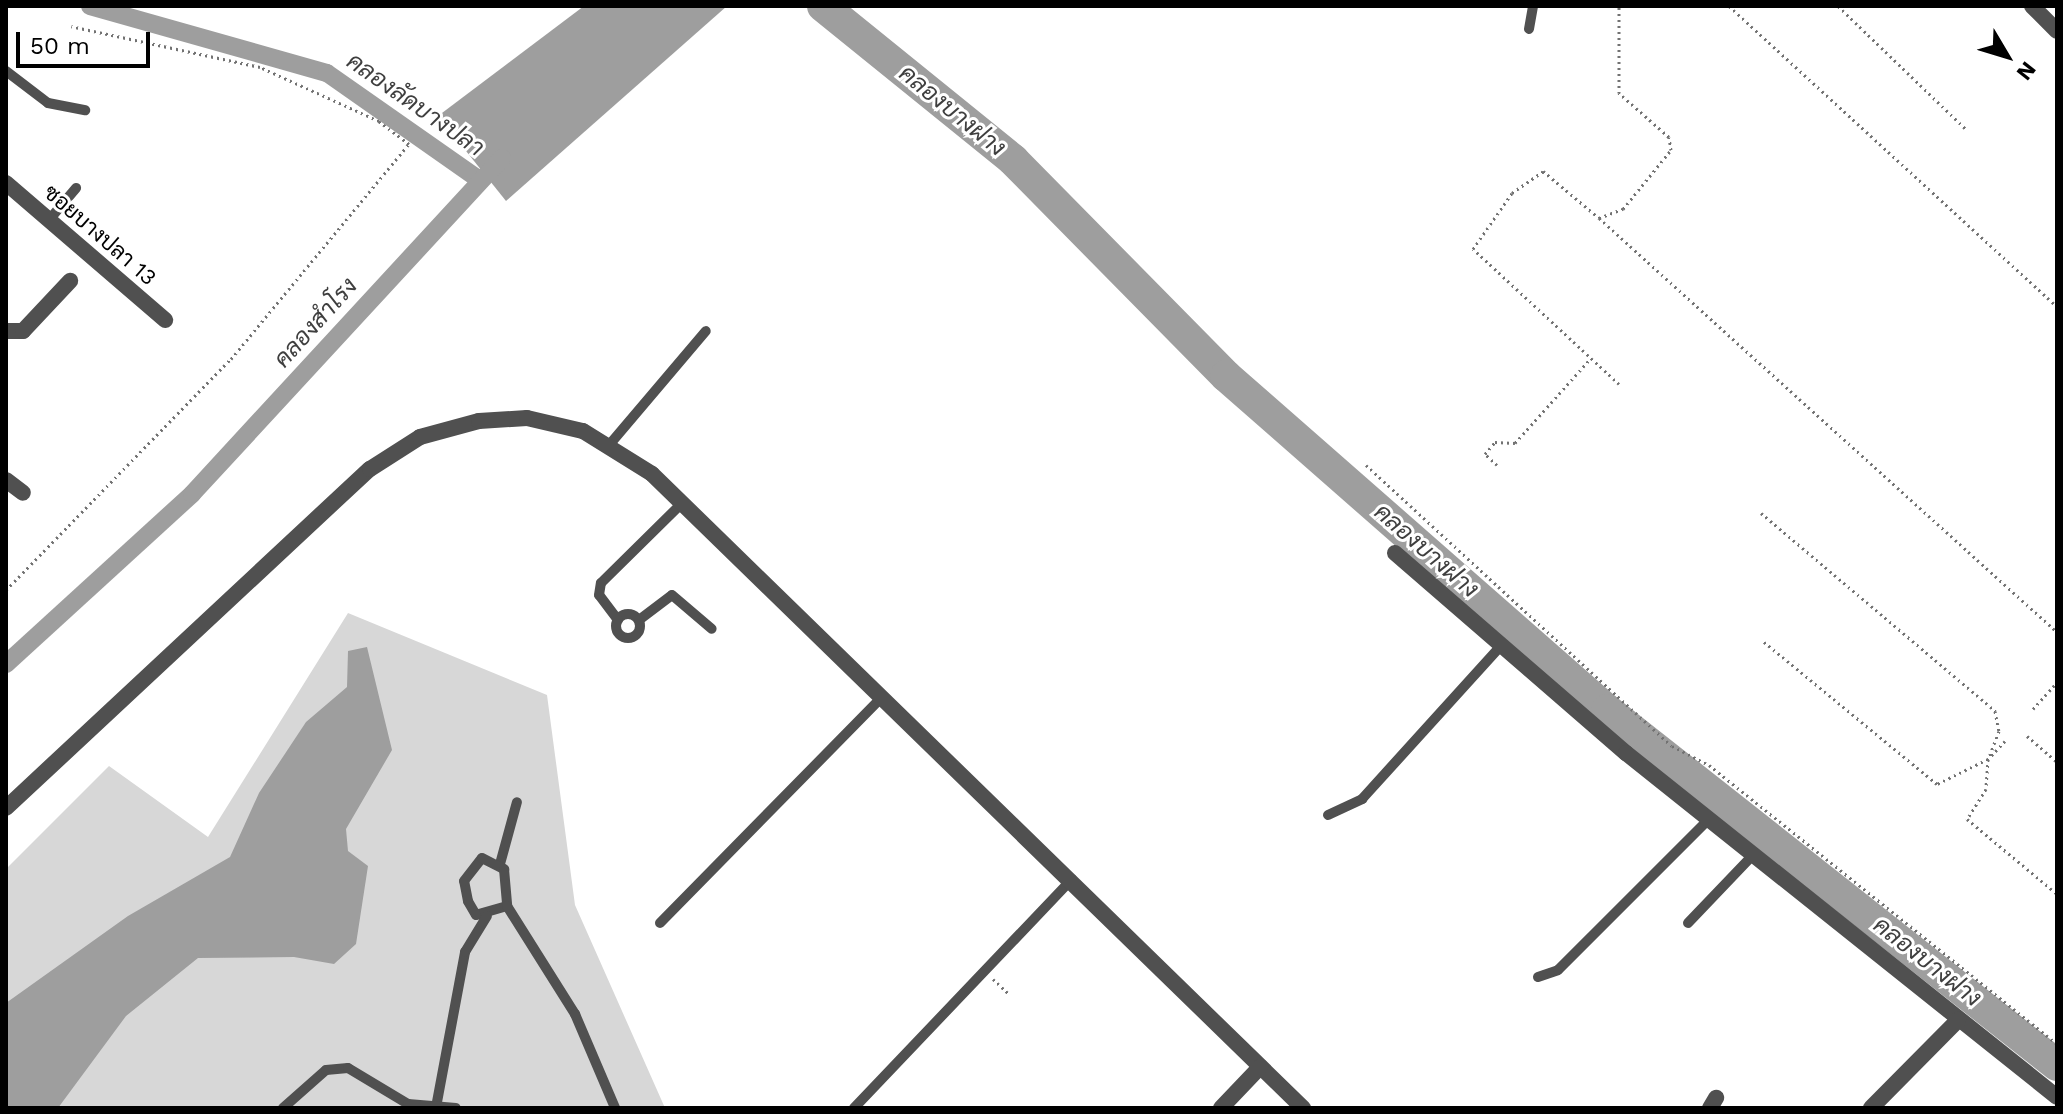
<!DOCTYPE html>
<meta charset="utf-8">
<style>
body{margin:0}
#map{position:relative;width:2063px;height:1114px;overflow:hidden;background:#fff;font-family:"Work Sans",Sarabun,sans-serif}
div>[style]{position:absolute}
.green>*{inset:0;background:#d7d7d7}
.water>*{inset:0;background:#9e9e9e}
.canal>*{height:18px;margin:-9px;padding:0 9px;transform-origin:9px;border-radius:9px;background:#9e9e9e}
.river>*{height:32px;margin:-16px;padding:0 16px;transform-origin:16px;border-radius:16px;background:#9e9e9e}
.path>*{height:3px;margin-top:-1.5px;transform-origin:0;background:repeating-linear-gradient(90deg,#727272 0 2px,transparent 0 6px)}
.service>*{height:10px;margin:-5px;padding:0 5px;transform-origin:5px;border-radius:5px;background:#505050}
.service>.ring{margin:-5px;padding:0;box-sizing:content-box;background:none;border:10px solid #505050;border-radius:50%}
.minor>*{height:16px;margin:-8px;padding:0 8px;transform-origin:8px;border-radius:8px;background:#505050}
span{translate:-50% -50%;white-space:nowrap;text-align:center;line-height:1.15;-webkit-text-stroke:6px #fff;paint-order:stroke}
.street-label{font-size:22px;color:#000}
.water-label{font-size:24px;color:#3f3f3f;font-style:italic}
.frame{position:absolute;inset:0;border:8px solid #000;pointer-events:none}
.north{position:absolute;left:1967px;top:16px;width:80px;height:80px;-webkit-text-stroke:6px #fff;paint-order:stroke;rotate:128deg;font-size:22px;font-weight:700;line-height:32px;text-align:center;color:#000}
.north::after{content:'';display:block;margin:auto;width:28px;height:36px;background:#000;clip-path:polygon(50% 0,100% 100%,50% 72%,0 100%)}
.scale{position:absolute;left:16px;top:32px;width:134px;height:36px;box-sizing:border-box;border:4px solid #000;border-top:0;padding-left:10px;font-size:24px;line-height:28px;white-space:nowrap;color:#000;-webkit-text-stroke:6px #fff;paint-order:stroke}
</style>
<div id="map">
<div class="green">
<i style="clip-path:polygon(348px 613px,547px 695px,575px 905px,665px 1108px,6px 1108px,6px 869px,109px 766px,208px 837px)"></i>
</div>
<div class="water">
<i style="clip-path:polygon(584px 6px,727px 6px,506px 201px,438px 116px)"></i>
<i style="clip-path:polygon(367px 647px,392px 750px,346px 829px,348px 851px,368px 866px,356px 944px,334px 964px,294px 957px,198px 958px,126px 1016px,58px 1108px,6px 1108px,6px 1003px,128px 916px,230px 857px,259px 793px,306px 722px,347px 687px,348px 651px)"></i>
</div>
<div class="canal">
<i style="left:90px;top:6px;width:246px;rotate:15.8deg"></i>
<i style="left:327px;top:73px;width:187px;rotate:35deg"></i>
<i style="left:6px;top:664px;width:252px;rotate:-42.4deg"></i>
<i style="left:192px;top:494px;width:457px;rotate:-47.3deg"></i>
</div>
<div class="river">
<i style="left:823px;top:6px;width:245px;rotate:39deg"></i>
<i style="left:1013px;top:160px;width:303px;rotate:45.4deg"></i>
<i style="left:1226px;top:376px;width:507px;rotate:41.24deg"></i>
<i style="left:1607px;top:710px;width:573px;rotate:38.27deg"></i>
</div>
<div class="path">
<i style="left:1729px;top:6px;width:445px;rotate:42.5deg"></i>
<i style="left:1838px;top:6px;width:179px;rotate:43.9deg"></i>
<i style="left:1599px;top:218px;width:617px;rotate:42.11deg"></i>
<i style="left:1619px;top:384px;width:199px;rotate:-137.2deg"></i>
<i style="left:1473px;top:249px;width:68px;rotate:-55.1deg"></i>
<i style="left:1512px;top:193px;width:38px;rotate:-35deg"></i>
<i style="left:1543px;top:171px;width:73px;rotate:40deg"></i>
<i style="left:1599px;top:218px;width:26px;rotate:-21deg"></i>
<i style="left:1623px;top:209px;width:76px;rotate:-50.9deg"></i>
<i style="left:1671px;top:150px;width:13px;rotate:-99deg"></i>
<i style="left:1669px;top:137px;width:67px;rotate:-138.7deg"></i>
<i style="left:1619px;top:93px;width:87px;rotate:-90deg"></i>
<i style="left:1366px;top:465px;width:415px;rotate:42.6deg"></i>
<i style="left:1672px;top:746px;width:42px;rotate:27.2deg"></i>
<i style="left:1709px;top:765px;width:446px;rotate:38.7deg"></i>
<i style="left:1497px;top:465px;width:16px;rotate:-137deg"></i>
<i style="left:1485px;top:454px;width:16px;rotate:-50deg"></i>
<i style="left:1495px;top:442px;width:20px;rotate:3deg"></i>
<i style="left:1515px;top:443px;width:113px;rotate:-48.2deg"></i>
<i style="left:1761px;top:513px;width:307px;rotate:40.2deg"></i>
<i style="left:1995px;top:711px;width:20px;rotate:79deg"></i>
<i style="left:1999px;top:731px;width:30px;rotate:111deg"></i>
<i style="left:1988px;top:759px;width:57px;rotate:153.9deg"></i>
<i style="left:1937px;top:784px;width:224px;rotate:-140.6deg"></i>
<i style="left:6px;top:590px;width:322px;rotate:-45.8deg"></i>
<i style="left:231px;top:359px;width:279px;rotate:-50.4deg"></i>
<i style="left:409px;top:144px;width:38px;rotate:-143deg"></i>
<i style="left:379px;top:121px;width:131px;rotate:-155.6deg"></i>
<i style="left:260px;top:67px;width:193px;rotate:-167.8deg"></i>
<i style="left:2033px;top:709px;width:36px;rotate:-48deg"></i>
<i style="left:2027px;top:736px;width:40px;rotate:41deg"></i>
<i style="left:2005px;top:741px;width:25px;rotate:133deg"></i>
<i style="left:1988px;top:759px;width:30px;rotate:94deg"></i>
<i style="left:1986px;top:789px;width:36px;rotate:122deg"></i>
<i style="left:1967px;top:819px;width:117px;rotate:39.8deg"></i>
<i style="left:993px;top:979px;width:21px;rotate:43deg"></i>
</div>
<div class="service">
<i style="left:1529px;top:29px;width:23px;rotate:-80deg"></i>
<i style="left:6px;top:71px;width:53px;rotate:37.3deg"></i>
<i style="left:48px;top:103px;width:38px;rotate:11deg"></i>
<i style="left:49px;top:220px;width:42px;rotate:-49.8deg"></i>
<i style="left:610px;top:444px;width:148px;rotate:-49.7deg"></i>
<i class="ring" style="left:616px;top:614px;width:14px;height:14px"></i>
<i style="left:618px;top:620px;width:31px;rotate:-127deg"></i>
<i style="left:599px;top:595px;width:12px;rotate:-81deg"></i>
<i style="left:601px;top:583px;width:114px;rotate:-44.6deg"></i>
<i style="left:639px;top:620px;width:41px;rotate:-37.1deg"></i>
<i style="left:672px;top:595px;width:52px;rotate:40.4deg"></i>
<i style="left:1328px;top:815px;width:38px;rotate:-25deg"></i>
<i style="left:1362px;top:799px;width:205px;rotate:-47.8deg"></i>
<i style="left:500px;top:864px;width:64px;rotate:-74.7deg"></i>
<i style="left:507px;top:906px;width:32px;rotate:164deg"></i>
<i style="left:476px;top:915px;width:16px;rotate:-120deg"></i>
<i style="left:468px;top:901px;width:20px;rotate:-101deg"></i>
<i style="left:464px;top:881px;width:29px;rotate:-52deg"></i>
<i style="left:482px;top:858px;width:25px;rotate:27deg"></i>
<i style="left:504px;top:869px;width:37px;rotate:85deg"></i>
<i style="left:507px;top:906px;width:128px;rotate:57.8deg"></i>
<i style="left:575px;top:1014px;width:102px;rotate:66.9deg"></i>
<i style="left:660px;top:923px;width:314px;rotate:-45.5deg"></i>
<i style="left:1688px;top:923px;width:97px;rotate:-46.3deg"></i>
<i style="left:1538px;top:977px;width:21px;rotate:-19deg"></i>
<i style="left:1558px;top:970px;width:215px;rotate:-45deg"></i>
<i style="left:437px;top:1102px;width:153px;rotate:-79.4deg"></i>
<i style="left:465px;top:952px;width:42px;rotate:-58.6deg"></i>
<i style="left:283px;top:1108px;width:57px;rotate:-41.5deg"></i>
<i style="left:326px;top:1070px;width:22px;rotate:-5deg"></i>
<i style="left:348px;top:1068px;width:70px;rotate:31deg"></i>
<i style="left:408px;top:1104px;width:48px;rotate:4.8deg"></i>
<i style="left:854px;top:1108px;width:316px;rotate:-46.4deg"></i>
</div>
<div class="minor">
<i style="left:2032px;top:6px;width:35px;rotate:45deg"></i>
<i style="left:6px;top:183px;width:210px;rotate:40.7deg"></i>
<i style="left:6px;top:331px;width:17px"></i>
<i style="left:23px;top:331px;width:69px;rotate:-46.8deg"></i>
<i style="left:6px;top:480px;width:21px;rotate:37deg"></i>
<i style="left:1395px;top:553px;width:306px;rotate:40.9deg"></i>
<i style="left:1626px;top:753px;width:551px;rotate:38.59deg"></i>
<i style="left:6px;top:808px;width:497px;rotate:-43deg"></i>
<i style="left:370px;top:469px;width:59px;rotate:-32.6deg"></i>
<i style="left:420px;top:437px;width:61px;rotate:-15.2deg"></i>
<i style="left:479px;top:421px;width:48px;rotate:-3.6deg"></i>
<i style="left:527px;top:418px;width:57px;rotate:13.1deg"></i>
<i style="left:583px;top:431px;width:81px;rotate:31.9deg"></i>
<i style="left:652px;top:474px;width:909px;rotate:44.24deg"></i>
<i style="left:1221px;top:1108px;width:57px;rotate:-46.4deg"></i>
<i style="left:1710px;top:1108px;width:12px;rotate:-59deg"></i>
<i style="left:1871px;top:1108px;width:124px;rotate:-45.3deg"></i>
</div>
<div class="street-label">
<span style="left:100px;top:235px;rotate:41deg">ซอยบางปลา 13</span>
</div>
<div class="water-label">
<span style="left:415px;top:105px;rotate:35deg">คลองลัดบางปลา</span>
<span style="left:952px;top:111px;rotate:39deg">คลองบางฝาง</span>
<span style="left:316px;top:323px;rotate:-48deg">คลองสำโรง</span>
<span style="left:1426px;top:551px;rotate:41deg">คลองบางฝาง</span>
<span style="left:1927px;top:962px;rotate:38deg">คลองบางฝาง</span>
</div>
<div class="frame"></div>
<div class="north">N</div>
<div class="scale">50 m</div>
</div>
